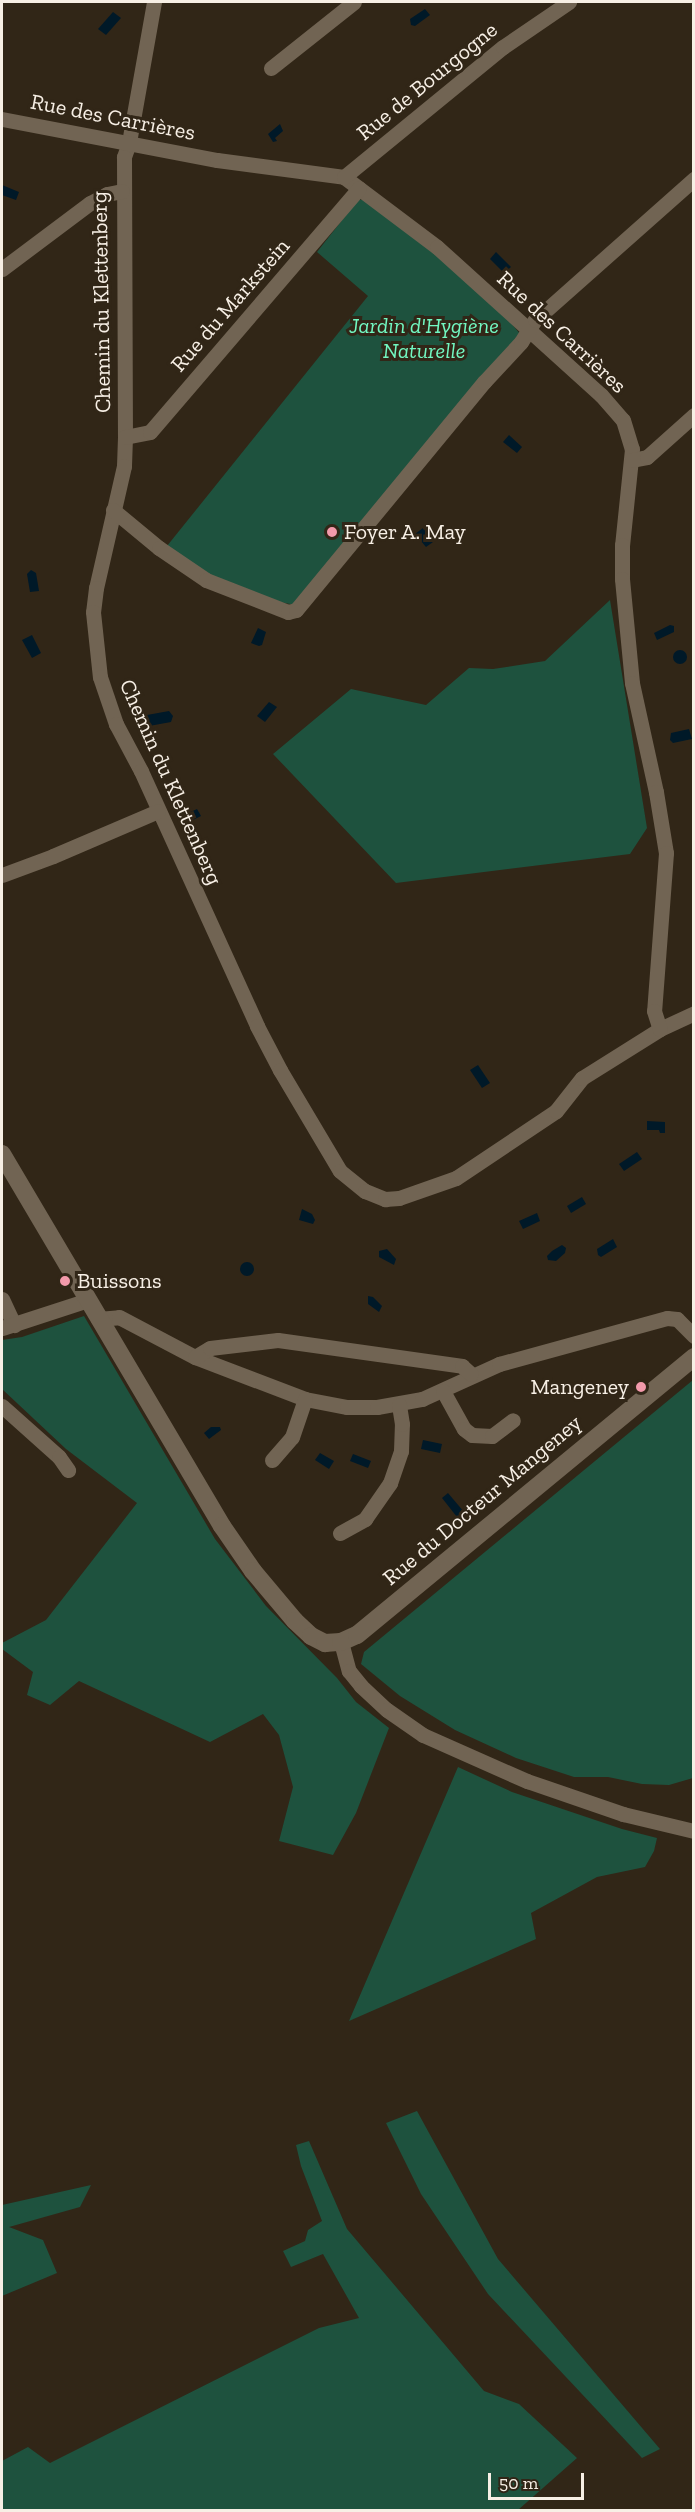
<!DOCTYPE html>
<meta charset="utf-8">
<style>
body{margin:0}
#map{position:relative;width:695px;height:2512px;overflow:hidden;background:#312617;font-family:"Zilla Slab",serif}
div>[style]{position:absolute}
.green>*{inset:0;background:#1e523e}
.water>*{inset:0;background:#001928}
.round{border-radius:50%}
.street>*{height:15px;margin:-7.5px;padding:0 7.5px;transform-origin:7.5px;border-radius:7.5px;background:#716453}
.secondary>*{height:18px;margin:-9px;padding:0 9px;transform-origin:9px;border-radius:9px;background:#716453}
.dots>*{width:16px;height:16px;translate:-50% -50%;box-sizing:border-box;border:3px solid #312617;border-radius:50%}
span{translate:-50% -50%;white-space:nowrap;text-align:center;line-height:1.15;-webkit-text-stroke:6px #312617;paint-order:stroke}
.street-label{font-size:22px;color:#f7efe5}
.park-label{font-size:22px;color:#72f8c2;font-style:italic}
.poi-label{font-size:22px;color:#f7efe5}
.left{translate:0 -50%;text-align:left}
.right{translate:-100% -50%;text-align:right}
.frame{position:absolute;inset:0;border:3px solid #f7efe5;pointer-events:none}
.scale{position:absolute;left:488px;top:2473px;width:96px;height:27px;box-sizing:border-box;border:3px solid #f7efe5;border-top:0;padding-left:8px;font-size:18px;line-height:21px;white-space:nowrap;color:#f7efe5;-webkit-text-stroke:4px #312617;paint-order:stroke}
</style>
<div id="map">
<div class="green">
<i style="clip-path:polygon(369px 199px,426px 243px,506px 317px,521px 335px,295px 605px,280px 602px,218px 580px,167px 546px,368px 296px,317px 252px,358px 200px)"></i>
<i style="clip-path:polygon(610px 600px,647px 828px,630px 854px,396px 883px,273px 754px,351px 689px,426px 705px,469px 668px,493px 669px,545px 661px)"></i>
<i style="clip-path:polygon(84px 1316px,215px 1539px,266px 1606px,337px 1678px,356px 1702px,389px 1728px,356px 1813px,333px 1855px,279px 1841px,293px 1787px,279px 1735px,263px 1714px,210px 1742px,79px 1681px,50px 1705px,27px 1695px,33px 1672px,2px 1649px,2px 1643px,46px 1620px,137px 1503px,66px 1449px,2px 1389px,2px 1340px,22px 1337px)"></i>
<i style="clip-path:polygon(693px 1380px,693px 1778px,669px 1785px,642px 1784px,608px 1777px,574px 1777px,516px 1758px,455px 1730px,400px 1696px,361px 1664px,364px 1652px)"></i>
<i style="clip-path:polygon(458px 1767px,512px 1792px,622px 1829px,657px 1838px,654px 1851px,645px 1867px,597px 1877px,531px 1913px,536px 1939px,349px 2021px)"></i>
<i style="clip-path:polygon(417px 2111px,498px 2259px,660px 2449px,642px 2458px,488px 2294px,421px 2194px,386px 2123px)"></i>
<i style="clip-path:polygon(309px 2141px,347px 2229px,484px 2391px,519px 2404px,577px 2458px,518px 2510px,2px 2510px,2px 2461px,28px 2447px,50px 2463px,319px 2328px,359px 2318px,323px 2254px,291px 2267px,283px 2251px,305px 2241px,308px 2230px,322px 2221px,301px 2166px,296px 2145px)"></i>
<i style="clip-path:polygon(91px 2185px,80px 2207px,9px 2227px,43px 2240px,57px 2273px,2px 2296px,2px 2205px)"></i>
</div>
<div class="water">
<i style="clip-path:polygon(425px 9px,430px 15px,415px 26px,411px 25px,410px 19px)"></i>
<i style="clip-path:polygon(113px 12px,121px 18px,106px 35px,98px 29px)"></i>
<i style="clip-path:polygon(280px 124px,283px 131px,275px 138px,277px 141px,273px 142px,268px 134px)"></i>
<i style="clip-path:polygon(2px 185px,19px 192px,16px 200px,2px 195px)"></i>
<i style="clip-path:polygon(496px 252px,511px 267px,504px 273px,490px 259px)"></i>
<i style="clip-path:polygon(509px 435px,522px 447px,517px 453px,503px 442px)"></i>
<i style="clip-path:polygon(423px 528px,433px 542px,426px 547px,415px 534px)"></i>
<i style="clip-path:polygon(31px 570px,36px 573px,39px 591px,30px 592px,27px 574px)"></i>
<i style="clip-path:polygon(670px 625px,674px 626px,674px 632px,657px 640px,654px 633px)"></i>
<i style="clip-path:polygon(258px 628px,266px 632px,262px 645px,259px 646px,251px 643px)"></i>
<i style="clip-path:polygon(32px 635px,41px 653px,32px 658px,22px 640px)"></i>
<i class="round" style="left:673px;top:650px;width:14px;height:14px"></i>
<i style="clip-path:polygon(269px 702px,277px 707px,265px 722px,257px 716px)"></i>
<i style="clip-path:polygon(169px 711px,173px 716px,171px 722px,149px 726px,147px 715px)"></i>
<i style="clip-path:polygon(689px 729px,692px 739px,673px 743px,670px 740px,671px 733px)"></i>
<i style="clip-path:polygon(197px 809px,201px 816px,185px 824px,182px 816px)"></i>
<i style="clip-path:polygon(478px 1065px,490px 1083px,482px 1088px,470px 1070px)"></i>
<i style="clip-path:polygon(647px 1121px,665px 1122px,665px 1133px,660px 1133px,659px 1130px,647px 1130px)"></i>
<i style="clip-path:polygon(637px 1152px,642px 1159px,624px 1171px,619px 1164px)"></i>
<i style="clip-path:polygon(582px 1197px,586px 1204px,571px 1213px,567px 1206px)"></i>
<i style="clip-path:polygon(302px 1209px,312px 1214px,315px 1220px,313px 1224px,299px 1220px)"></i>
<i style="clip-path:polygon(537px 1213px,540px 1221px,523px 1229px,519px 1221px)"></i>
<i style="clip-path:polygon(613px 1239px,617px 1247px,601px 1257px,598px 1255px,597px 1249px)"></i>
<i style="clip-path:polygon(562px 1245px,566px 1248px,565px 1253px,556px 1261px,548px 1260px,547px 1256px,552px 1251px)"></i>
<i style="clip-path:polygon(387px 1249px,396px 1259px,394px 1265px,379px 1257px,379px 1251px)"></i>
<i class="round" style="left:240px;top:1262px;width:14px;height:14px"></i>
<i style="clip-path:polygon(368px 1296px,373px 1297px,382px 1306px,379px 1312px,368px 1304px)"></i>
<i style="clip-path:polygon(211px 1427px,220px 1427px,221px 1430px,209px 1439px,204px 1433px)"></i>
<i style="clip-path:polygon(423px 1440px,442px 1444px,440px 1453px,421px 1449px)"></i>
<i style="clip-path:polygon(320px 1453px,334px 1461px,329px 1469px,315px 1460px)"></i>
<i style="clip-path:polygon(353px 1454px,371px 1461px,368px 1468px,350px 1461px)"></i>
<i style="clip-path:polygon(448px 1493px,464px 1512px,457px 1517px,442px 1498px)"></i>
</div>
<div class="street">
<i style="left:154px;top:2px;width:143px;rotate:100.1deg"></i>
<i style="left:129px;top:143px;width:15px;rotate:110deg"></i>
<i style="left:124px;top:157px;width:280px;rotate:89.8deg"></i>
<i style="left:125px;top:437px;width:29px;rotate:92deg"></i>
<i style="left:124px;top:466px;width:125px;rotate:102.9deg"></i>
<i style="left:96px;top:588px;width:24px;rotate:97deg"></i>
<i style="left:93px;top:612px;width:65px;rotate:83.9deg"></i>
<i style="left:100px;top:677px;width:50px;rotate:71.2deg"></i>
<i style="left:116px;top:724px;width:53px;rotate:62deg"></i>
<i style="left:141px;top:771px;width:280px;rotate:65.5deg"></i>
<i style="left:257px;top:1026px;width:50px;rotate:62.4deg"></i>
<i style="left:280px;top:1070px;width:117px;rotate:59.3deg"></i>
<i style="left:340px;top:1171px;width:32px;rotate:39deg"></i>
<i style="left:365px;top:1191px;width:22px;rotate:22deg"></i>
<i style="left:385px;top:1199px;width:14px;rotate:-4deg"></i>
<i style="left:399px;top:1198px;width:60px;rotate:-19.3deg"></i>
<i style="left:456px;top:1178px;width:120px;rotate:-33.8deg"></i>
<i style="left:556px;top:1111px;width:42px;rotate:-51.8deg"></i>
<i style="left:582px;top:1078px;width:92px;rotate:-32.1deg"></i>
<i style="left:660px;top:1029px;width:38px;rotate:-25deg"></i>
<i style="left:271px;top:68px;width:106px;rotate:-38.5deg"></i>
<i style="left:2px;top:119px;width:219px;rotate:10.8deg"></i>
<i style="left:217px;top:160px;width:128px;rotate:7.6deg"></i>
<i style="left:344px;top:177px;width:116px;rotate:37deg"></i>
<i style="left:437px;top:247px;width:221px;rotate:42.1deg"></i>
<i style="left:601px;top:395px;width:33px;rotate:49deg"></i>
<i style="left:623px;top:420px;width:30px;rotate:73deg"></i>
<i style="left:632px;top:449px;width:97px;rotate:95.9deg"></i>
<i style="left:622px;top:545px;width:34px;rotate:90deg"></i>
<i style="left:622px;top:579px;width:104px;rotate:84.5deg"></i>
<i style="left:632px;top:683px;width:112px;rotate:77.6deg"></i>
<i style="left:656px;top:792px;width:62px;rotate:80.7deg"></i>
<i style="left:666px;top:853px;width:158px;rotate:94.3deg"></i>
<i style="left:654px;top:1011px;width:19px;rotate:72deg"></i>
<i style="left:344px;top:177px;width:205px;rotate:-39.3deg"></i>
<i style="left:503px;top:47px;width:80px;rotate:-34.3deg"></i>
<i style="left:2px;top:269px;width:110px;rotate:-36.9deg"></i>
<i style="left:90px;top:203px;width:19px;rotate:-28deg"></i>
<i style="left:107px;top:194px;width:15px;rotate:-11deg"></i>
<i style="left:125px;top:437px;width:25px;rotate:-11deg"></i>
<i style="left:150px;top:432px;width:321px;rotate:-49.4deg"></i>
<i style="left:632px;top:460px;width:15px;rotate:-11deg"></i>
<i style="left:647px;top:457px;width:63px;rotate:-41.8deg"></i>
<i style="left:113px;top:510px;width:60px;rotate:39.6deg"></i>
<i style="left:159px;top:548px;width:57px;rotate:34.2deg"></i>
<i style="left:206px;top:580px;width:88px;rotate:21.3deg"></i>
<i style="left:288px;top:612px;width:8px;rotate:-14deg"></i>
<i style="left:296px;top:610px;width:296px;rotate:-50.5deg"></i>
<i style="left:484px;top:382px;width:54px;rotate:-47.2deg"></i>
<i style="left:521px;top:342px;width:26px;rotate:-58deg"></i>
<i style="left:535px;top:320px;width:213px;rotate:-41.6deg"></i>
<i style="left:2px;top:875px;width:54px;rotate:-20.4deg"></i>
<i style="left:53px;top:856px;width:114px;rotate:-23.2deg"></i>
<i style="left:2px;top:1299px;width:29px;rotate:65deg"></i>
<i style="left:98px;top:1319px;width:21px;rotate:-5deg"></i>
<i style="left:119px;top:1317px;width:86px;rotate:27.8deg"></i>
<i style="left:195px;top:1357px;width:118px;rotate:20.9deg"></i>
<i style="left:305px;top:1399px;width:43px;rotate:10.8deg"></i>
<i style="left:347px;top:1407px;width:30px"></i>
<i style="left:377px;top:1407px;width:46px;rotate:-10.1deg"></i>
<i style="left:422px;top:1399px;width:85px;rotate:-24.4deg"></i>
<i style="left:499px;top:1364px;width:174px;rotate:-15.3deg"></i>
<i style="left:667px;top:1318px;width:10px;rotate:6deg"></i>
<i style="left:677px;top:1319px;width:24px;rotate:45deg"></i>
<i style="left:2px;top:1328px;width:90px;rotate:-18deg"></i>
<i style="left:195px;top:1357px;width:17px;rotate:-31deg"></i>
<i style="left:210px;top:1348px;width:68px;rotate:-6.7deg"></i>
<i style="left:278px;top:1340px;width:186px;rotate:8deg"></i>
<i style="left:462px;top:1366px;width:12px;rotate:42deg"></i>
<i style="left:443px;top:1391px;width:43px;rotate:61.1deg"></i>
<i style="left:464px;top:1429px;width:10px;rotate:37deg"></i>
<i style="left:472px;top:1435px;width:20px;rotate:3deg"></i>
<i style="left:492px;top:1436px;width:26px;rotate:-37deg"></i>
<i style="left:2px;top:1406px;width:76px;rotate:41.8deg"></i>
<i style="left:59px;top:1457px;width:16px;rotate:55deg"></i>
<i style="left:272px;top:1460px;width:30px;rotate:-49deg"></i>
<i style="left:292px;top:1437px;width:40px;rotate:-71.1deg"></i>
<i style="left:340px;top:1533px;width:29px;rotate:-29deg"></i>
<i style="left:365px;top:1519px;width:44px;rotate:-55.2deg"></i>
<i style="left:390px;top:1483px;width:34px;rotate:-71deg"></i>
<i style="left:401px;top:1451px;width:27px;rotate:-88deg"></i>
<i style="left:402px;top:1424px;width:19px;rotate:-99deg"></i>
<i style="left:341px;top:1642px;width:30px;rotate:75deg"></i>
<i style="left:349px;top:1671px;width:19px;rotate:51deg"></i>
<i style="left:361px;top:1686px;width:35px;rotate:43deg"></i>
<i style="left:387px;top:1710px;width:44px;rotate:34.8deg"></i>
<i style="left:423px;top:1735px;width:114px;rotate:23.9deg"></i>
<i style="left:527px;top:1781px;width:102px;rotate:19deg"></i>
<i style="left:623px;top:1814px;width:73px;rotate:13.5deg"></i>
</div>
<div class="secondary">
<i style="left:2px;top:1154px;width:432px;rotate:59.4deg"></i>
<i style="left:222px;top:1526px;width:55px;rotate:55.4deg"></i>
<i style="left:253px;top:1571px;width:65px;rotate:50deg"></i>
<i style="left:295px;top:1621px;width:22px;rotate:43deg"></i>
<i style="left:311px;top:1636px;width:16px;rotate:27deg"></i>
<i style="left:325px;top:1643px;width:16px;rotate:-4deg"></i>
<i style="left:341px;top:1642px;width:17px;rotate:-24deg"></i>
<i style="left:357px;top:1635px;width:437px;rotate:-39.5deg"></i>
</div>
<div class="dots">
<i style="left:332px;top:532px;background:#f39aab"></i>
<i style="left:65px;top:1281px;background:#f39aab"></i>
<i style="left:641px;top:1387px;background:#f39aab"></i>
</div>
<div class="street-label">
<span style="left:427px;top:81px;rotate:-39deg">Rue de Bourgogne</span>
<span style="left:113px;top:117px;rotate:11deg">Rue des Carrières</span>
<span style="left:101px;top:302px;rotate:-91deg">Chemin du Klettenberg</span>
<span style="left:230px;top:305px;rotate:-49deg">Rue du Markstein</span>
<span style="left:562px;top:332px;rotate:43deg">Rue des Carrières</span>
<span style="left:171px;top:782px;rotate:66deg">Chemin du Klettenberg</span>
<span style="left:482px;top:1500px;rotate:-40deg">Rue du Docteur Mangeney</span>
</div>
<div class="park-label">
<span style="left:424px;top:338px">Jardin d'Hygiène<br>Naturelle</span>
</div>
<div class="poi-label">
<span class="left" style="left:344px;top:532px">Foyer A. May</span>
<span class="left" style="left:77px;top:1281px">Buissons</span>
<span class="right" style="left:629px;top:1387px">Mangeney</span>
</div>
<div class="frame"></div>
<div class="scale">50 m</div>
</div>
